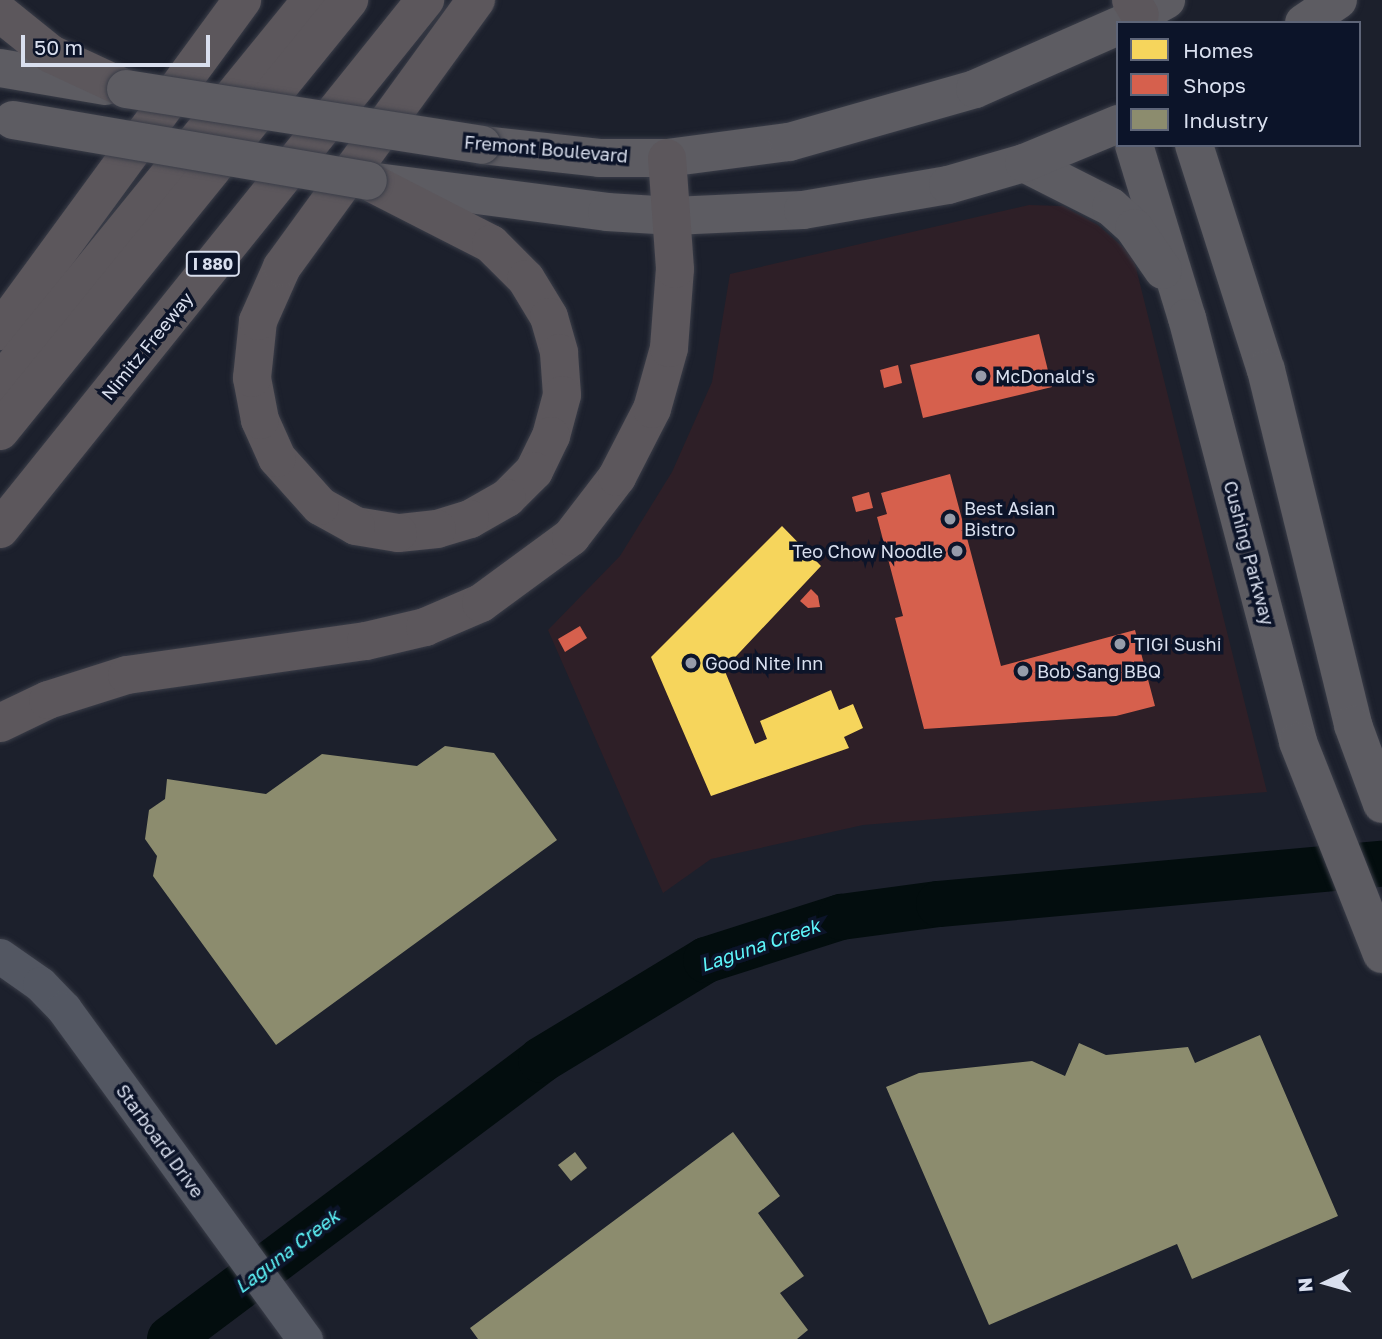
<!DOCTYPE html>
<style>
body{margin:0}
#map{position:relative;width:1382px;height:1339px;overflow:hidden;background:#1c202c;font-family:"Golos Text",sans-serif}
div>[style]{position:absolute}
.commercial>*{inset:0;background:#2e1f27}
.homes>*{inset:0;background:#f6d55c}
.shops>*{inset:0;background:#d6604d}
.industry>*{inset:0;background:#8c8c6e}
.river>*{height:46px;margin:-23px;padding:0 23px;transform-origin:23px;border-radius:23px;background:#030d0e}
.roads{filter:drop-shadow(0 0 2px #3a3d48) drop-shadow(0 0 2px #3a3d48)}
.minor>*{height:35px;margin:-17.5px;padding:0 17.5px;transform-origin:17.5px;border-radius:17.5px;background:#535762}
.major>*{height:38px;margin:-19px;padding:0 19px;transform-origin:19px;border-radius:19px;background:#5d5c62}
.highway>*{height:38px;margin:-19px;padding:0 19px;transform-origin:19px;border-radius:19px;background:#5c575c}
.bridges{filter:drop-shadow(0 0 2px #3a3d48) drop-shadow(0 0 2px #3a3d48)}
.major-bridge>*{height:38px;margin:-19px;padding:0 19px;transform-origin:19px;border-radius:19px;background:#5d5c62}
.dots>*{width:19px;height:19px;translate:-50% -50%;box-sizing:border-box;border:4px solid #0c1429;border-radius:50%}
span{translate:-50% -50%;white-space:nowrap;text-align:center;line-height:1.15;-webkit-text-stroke:7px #0c1429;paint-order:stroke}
.shield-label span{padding:2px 5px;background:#0c1429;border:2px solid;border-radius:5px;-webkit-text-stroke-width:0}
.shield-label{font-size:16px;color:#d9dfee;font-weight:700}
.street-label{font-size:18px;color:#d9dfee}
.poi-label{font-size:18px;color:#d9dfee}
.left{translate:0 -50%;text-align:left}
.right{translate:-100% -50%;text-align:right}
.water-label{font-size:19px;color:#5ef7fc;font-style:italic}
.legend{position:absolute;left:1116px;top:21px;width:245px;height:126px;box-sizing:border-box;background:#0c1429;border:2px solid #5e6578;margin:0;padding:9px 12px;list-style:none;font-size:21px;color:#d9dfee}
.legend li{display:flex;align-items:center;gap:14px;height:35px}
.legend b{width:35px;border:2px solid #5e6578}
.north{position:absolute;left:1291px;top:1248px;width:70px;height:70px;-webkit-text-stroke:5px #0c1429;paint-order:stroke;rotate:265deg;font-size:19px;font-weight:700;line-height:28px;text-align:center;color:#d9dfee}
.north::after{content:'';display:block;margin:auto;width:24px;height:32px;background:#d9dfee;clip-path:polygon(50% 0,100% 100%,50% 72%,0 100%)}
.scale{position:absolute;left:21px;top:35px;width:189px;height:32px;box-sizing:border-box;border:4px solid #d9dfee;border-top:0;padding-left:9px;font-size:21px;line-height:24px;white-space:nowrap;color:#d9dfee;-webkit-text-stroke:5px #0c1429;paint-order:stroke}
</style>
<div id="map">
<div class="commercial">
<i style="clip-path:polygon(1029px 205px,1063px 206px,1098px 225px,1133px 256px,1267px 792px,863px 825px,711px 859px,663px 893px,548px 630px,620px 556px,672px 472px,712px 382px,730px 274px)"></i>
</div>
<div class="homes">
<i style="clip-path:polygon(782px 526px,821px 566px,724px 669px,755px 744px,767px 739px,760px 721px,831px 690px,839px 710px,853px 704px,863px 728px,844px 737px,849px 748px,711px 796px,651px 657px)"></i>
</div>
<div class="shops">
<i style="clip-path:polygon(1039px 334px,1052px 387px,923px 418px,910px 365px)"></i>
<i style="clip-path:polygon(898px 365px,902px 383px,884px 388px,880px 370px)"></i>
<i style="clip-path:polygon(950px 474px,1001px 666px,1135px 630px,1155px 706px,1116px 716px,924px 729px,895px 618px,903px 616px,877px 517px,887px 514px,881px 493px)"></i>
<i style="clip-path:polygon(869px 492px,873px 508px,856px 512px,852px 497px)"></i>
<i style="clip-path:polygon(811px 589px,818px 596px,820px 607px,808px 608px,800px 601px)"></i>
<i style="clip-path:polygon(580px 626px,587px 638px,565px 652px,558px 639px)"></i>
</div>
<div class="industry">
<i style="clip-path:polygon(445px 746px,494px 753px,557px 840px,276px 1045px,153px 876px,157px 856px,145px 839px,149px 810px,165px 799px,167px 779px,266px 794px,322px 754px,417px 766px)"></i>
<i style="clip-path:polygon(1260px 1035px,1338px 1216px,1192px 1279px,1177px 1244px,989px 1325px,886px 1087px,919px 1073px,1032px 1061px,1065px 1076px,1079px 1043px,1106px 1055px,1188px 1047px,1195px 1063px)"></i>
<i style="clip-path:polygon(733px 1132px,780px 1196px,758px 1213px,804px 1276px,780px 1293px,808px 1330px,797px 1339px,478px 1339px,470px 1328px)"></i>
<i style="clip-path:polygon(575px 1152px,587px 1168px,571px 1181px,558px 1165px)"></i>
</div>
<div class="river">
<i style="left:170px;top:1339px;width:464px;rotate:-36.9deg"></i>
<i style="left:541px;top:1060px;width:193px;rotate:-31.2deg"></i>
<i style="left:706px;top:960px;width:142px;rotate:-17.7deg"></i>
<i style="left:841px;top:917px;width:99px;rotate:-7.6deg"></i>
<i style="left:939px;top:904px;width:445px;rotate:-5.2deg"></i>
</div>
<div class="roads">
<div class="minor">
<i style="left:0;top:956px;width:49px;rotate:35deg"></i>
<i style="left:40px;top:984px;width:35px;rotate:46deg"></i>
<i style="left:64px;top:1009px;width:409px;rotate:53.9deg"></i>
</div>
<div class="major">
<i style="left:1124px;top:23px;width:48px;rotate:-28.7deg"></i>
<i style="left:1304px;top:23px;width:41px;rotate:-34.1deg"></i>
<i style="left:0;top:68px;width:107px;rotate:9.7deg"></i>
<i style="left:482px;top:145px;width:118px;rotate:6.3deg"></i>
<i style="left:599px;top:158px;width:68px"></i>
<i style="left:667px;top:158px;width:123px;rotate:-7.5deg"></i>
<i style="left:789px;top:142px;width:193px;rotate:-15.9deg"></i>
<i style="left:975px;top:89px;width:156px;rotate:-23.8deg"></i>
<i style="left:1134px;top:145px;width:181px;rotate:73deg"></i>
<i style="left:1187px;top:318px;width:438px;rotate:75.3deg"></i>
<i style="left:1298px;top:742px;width:228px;rotate:68.4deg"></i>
<i style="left:1194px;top:145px;width:236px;rotate:72.3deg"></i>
<i style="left:1266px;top:370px;width:366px;rotate:76.2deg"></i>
<i style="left:1353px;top:725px;width:84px;rotate:69.8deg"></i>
<i style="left:1024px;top:163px;width:97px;rotate:26.8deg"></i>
<i style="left:1111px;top:207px;width:31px;rotate:42deg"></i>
<i style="left:1134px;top:228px;width:51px;rotate:55.4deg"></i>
<i style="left:369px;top:181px;width:240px;rotate:7.4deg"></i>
<i style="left:607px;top:212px;width:66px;rotate:3.5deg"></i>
<i style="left:673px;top:216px;width:130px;rotate:-2.6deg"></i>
<i style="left:803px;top:210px;width:147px;rotate:-9.8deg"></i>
<i style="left:948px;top:185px;width:79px;rotate:-16.1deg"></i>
<i style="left:1024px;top:163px;width:102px;rotate:-22.5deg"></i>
</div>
<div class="highway">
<i style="left:1131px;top:0;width:17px;rotate:59deg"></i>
<i style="left:0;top:13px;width:65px;rotate:38.8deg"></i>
<i style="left:51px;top:54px;width:83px;rotate:25deg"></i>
<i style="left:368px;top:181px;width:138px;rotate:27.1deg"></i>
<i style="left:491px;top:244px;width:49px;rotate:45deg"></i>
<i style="left:526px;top:279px;width:44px;rotate:58.8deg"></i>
<i style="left:549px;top:317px;width:37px;rotate:74deg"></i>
<i style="left:559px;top:353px;width:42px;rotate:85.9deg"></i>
<i style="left:562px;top:395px;width:42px;rotate:105deg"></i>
<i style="left:551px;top:436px;width:39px;rotate:116deg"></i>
<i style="left:534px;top:471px;width:38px;rotate:135deg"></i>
<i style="left:507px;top:498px;width:43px;rotate:150.4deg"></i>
<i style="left:470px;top:519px;width:34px;rotate:163deg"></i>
<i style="left:437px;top:529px;width:39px;rotate:174deg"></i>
<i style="left:398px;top:533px;width:43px;rotate:-170.5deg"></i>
<i style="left:356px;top:526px;width:41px;rotate:-150.9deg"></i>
<i style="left:320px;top:506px;width:64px;rotate:-131.9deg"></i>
<i style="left:277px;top:458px;width:42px;rotate:-114.1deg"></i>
<i style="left:260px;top:420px;width:43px;rotate:-100.8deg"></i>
<i style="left:252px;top:378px;width:57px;rotate:-84deg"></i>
<i style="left:258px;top:321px;width:59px;rotate:-66deg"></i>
<i style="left:282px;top:267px;width:330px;rotate:-54deg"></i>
<i style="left:0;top:331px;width:410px;rotate:-53.8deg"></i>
<i style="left:0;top:383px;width:493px;rotate:-50.9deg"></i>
<i style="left:0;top:431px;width:555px;rotate:-51deg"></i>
<i style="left:0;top:529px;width:679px;rotate:-51.22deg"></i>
<i style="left:0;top:723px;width:53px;rotate:-25.6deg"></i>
<i style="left:48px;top:700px;width:83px;rotate:-17.6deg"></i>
<i style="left:127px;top:675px;width:241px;rotate:-8.1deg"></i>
<i style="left:366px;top:641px;width:61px;rotate:-13.3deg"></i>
<i style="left:425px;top:627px;width:61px;rotate:-23.2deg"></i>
<i style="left:481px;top:603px;width:112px;rotate:-36.3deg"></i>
<i style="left:571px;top:537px;width:76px;rotate:-52.5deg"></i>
<i style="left:617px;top:477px;width:76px;rotate:-62.8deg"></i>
<i style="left:652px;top:409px;width:63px;rotate:-74.4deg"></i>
<i style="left:669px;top:348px;width:79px;rotate:-85.7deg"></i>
<i style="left:675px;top:269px;width:111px;rotate:-94.1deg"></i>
</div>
</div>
<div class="bridges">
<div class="major-bridge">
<i style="left:126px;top:89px;width:360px;rotate:8.9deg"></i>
<i style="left:13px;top:120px;width:360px;rotate:9.7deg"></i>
</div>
</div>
<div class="dots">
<i style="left:981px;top:376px;background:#979caa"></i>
<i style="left:950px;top:519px;background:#979caa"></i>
<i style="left:957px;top:551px;background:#979caa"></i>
<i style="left:1120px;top:644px;background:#979caa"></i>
<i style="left:691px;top:663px;background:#979caa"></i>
<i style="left:1023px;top:671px;background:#979caa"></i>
</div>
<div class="shield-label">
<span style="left:213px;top:264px">I 880</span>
</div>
<div class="street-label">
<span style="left:546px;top:149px;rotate:5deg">Fremont Boulevard</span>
<span style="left:147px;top:346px;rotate:-51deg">Nimitz Freeway</span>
<span style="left:1249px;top:553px;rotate:75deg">Cushing Parkway</span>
<span style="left:160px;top:1141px;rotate:54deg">Starboard Drive</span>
</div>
<div class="poi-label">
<span class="left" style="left:995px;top:376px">McDonald's</span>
<span class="left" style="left:964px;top:519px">Best Asian<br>Bistro</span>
<span class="right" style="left:943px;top:551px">Teo Chow Noodle</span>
<span class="left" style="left:1134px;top:644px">TIGI Sushi</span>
<span class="left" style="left:705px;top:663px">Good Nite Inn</span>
<span class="left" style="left:1037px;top:671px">Bob Sang BBQ</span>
</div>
<div class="water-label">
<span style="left:760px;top:945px;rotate:-19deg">Laguna Creek</span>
<span style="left:287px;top:1251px;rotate:-37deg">Laguna Creek</span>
</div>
<ul class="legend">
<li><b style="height:19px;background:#f6d55c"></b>Homes</li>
<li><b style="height:19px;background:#d6604d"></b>Shops</li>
<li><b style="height:19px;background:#8c8c6e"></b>Industry</li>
</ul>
<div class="north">N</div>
<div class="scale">50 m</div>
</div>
